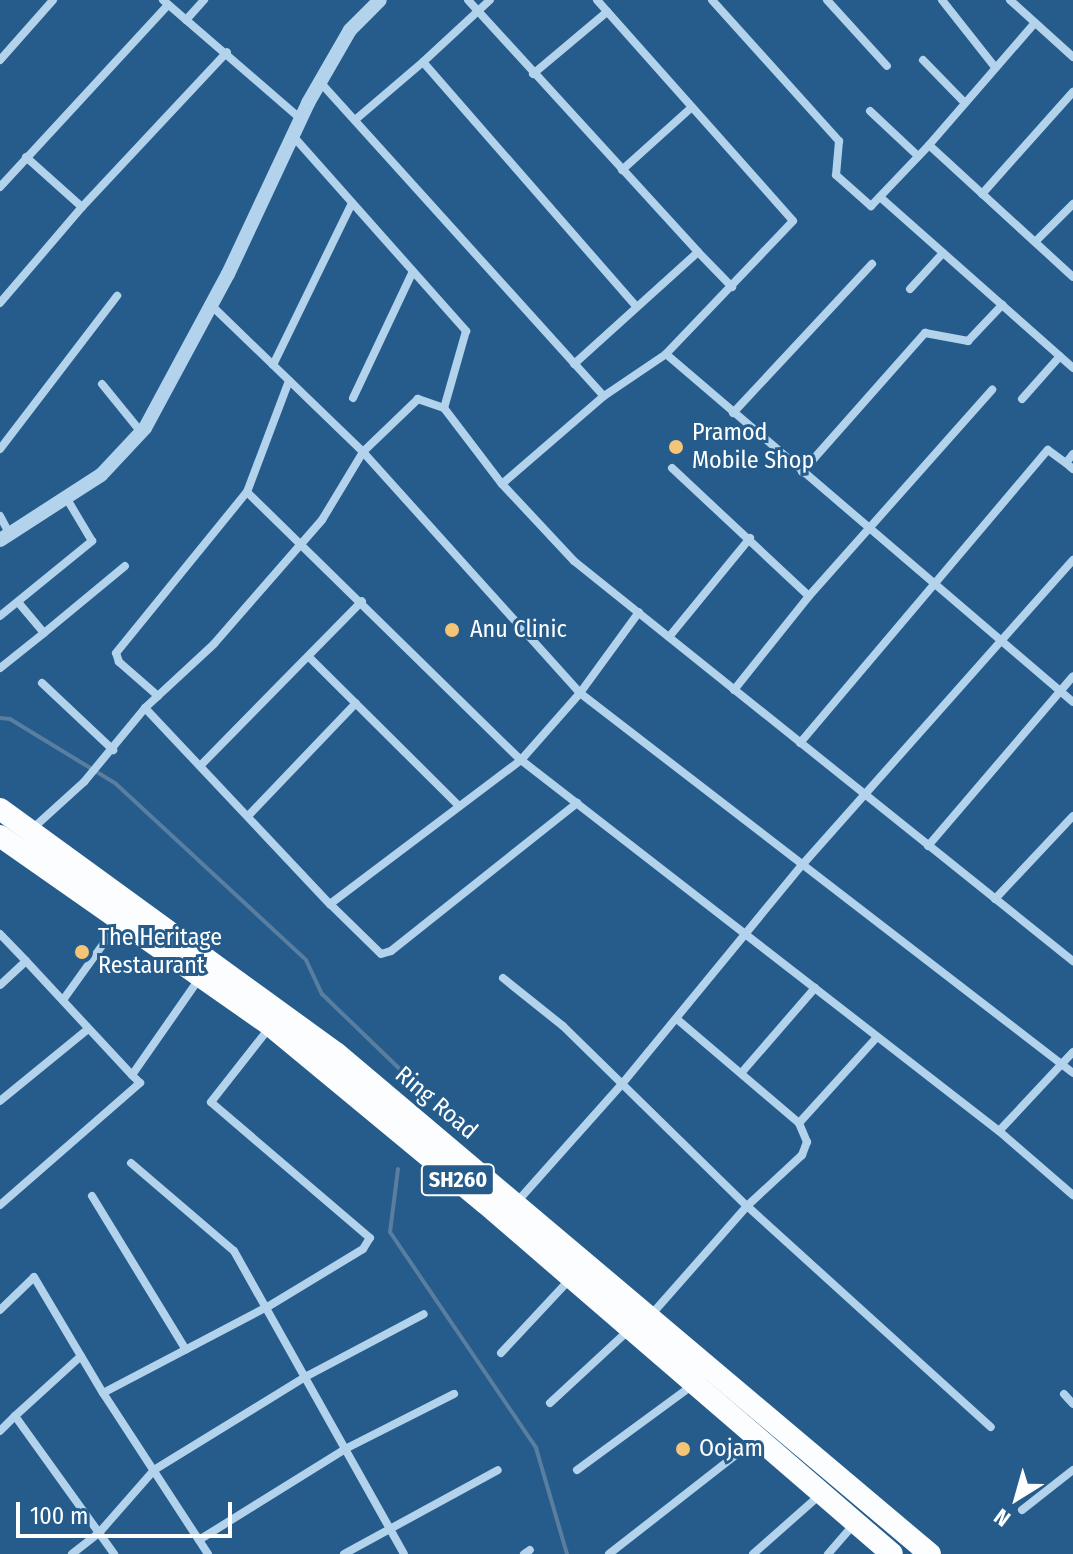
<!DOCTYPE html>
<style>
body{margin:0}
#map{position:relative;width:1073px;height:1554px;overflow:hidden;background:#255c8c;font-family:"Fira Sans Condensed",sans-serif}
div>[style]{position:absolute}
.stream>*{height:4px;margin:-2px;padding:0 2px;transform-origin:2px;border-radius:2px;background:#597e9f}
.minor>*{height:8px;margin:-4px;padding:0 4px;transform-origin:4px;border-radius:4px;background:#b3d2eb}
.tertiary>*{height:14px;margin:-7px;padding:0 7px;transform-origin:7px;border-radius:7px;background:#b3d2eb}
.trunk>*{height:22px;margin:-11px;padding:0 11px;transform-origin:11px;border-radius:11px;background:#fbfdfe}
.dots>*{width:22px;height:22px;translate:-50% -50%;box-sizing:border-box;border:4px solid #255c8c;border-radius:50%}
span{translate:-50% -50%;white-space:nowrap;text-align:center;line-height:1.15;-webkit-text-stroke:6px #255c8c;paint-order:stroke}
.shield-label span{padding:2px 6px;background:#255c8c;border:2px solid;border-radius:6px;-webkit-text-stroke-width:0}
.shield-label{font-size:22px;color:#fff;font-weight:700}
.poi-label{font-size:24px;color:#fff}
.left{translate:0 -50%;text-align:left}
.street-label{font-size:24px;color:#fff}
.north{position:absolute;left:977px;top:1458px;width:80px;height:80px;-webkit-text-stroke:6px #255c8c;paint-order:stroke;rotate:217deg;font-size:22px;font-weight:700;line-height:32px;text-align:center;color:#fff}
.north::after{content:'';display:block;margin:auto;width:28px;height:36px;background:#fff;clip-path:polygon(50% 0,100% 100%,50% 72%,0 100%)}
.scale{position:absolute;left:16px;top:1502px;width:216px;height:36px;box-sizing:border-box;border:4px solid #fff;border-top:0;padding-left:10px;font-size:24px;line-height:28px;white-space:nowrap;color:#fff;-webkit-text-stroke:6px #255c8c;paint-order:stroke}
</style>
<div id="map">
<div class="stream">
<i style="left:0;top:718px;width:10px;rotate:6deg"></i>
<i style="left:10px;top:719px;width:123px;rotate:31.4deg"></i>
<i style="left:115px;top:783px;width:260px;rotate:42.8deg"></i>
<i style="left:306px;top:960px;width:38px;rotate:65deg"></i>
<i style="left:322px;top:994px;width:121px;rotate:44deg"></i>
<i style="left:398px;top:1169px;width:64px;rotate:97.2deg"></i>
<i style="left:390px;top:1232px;width:261px;rotate:55.9deg"></i>
<i style="left:536px;top:1448px;width:110px;rotate:73.7deg"></i>
</div>
<div class="minor">
<i style="left:163px;top:0;width:182px;rotate:40.8deg"></i>
<i style="left:468px;top:0;width:341px;rotate:47.6deg"></i>
<i style="left:698px;top:252px;width:167px;rotate:137.9deg"></i>
<i style="left:597px;top:0;width:295px;rotate:48.4deg"></i>
<i style="left:793px;top:221px;width:184px;rotate:133.7deg"></i>
<i style="left:712px;top:0;width:190px;rotate:48deg"></i>
<i style="left:839px;top:141px;width:34px;rotate:95deg"></i>
<i style="left:836px;top:175px;width:47px;rotate:41.5deg"></i>
<i style="left:871px;top:206px;width:84px;rotate:-46.4deg"></i>
<i style="left:929px;top:145px;width:195px;rotate:42.5deg"></i>
<i style="left:827px;top:0;width:89px;rotate:47.7deg"></i>
<i style="left:942px;top:0;width:85px;rotate:51.7deg"></i>
<i style="left:1010px;top:0;width:85px;rotate:42.1deg"></i>
<i style="left:186px;top:20px;width:27px;rotate:-48deg"></i>
<i style="left:0;top:60px;width:80px;rotate:-48.5deg"></i>
<i style="left:923px;top:60px;width:60px;rotate:45.7deg"></i>
<i style="left:423px;top:62px;width:91px;rotate:-42.8deg"></i>
<i style="left:533px;top:74px;width:97px;rotate:-40deg"></i>
<i style="left:320px;top:82px;width:423px;rotate:47.9deg"></i>
<i style="left:870px;top:111px;width:66px;rotate:43.2deg"></i>
<i style="left:355px;top:120px;width:89px;rotate:-40.5deg"></i>
<i style="left:423px;top:62px;width:325px;rotate:48.9deg"></i>
<i style="left:293px;top:136px;width:261px;rotate:48.4deg"></i>
<i style="left:466px;top:331px;width:80px;rotate:105.9deg"></i>
<i style="left:444px;top:408px;width:96px;rotate:52.7deg"></i>
<i style="left:502px;top:484px;width:105px;rotate:46.9deg"></i>
<i style="left:574px;top:561px;width:640px;rotate:38.72deg"></i>
<i style="left:929px;top:145px;width:159px;rotate:-49.1deg"></i>
<i style="left:26px;top:157px;width:75px;rotate:41.8deg"></i>
<i style="left:82px;top:207px;width:212px;rotate:-46.9deg"></i>
<i style="left:622px;top:170px;width:94px;rotate:-42deg"></i>
<i style="left:0;top:187px;width:248px;rotate:-47.3deg"></i>
<i style="left:982px;top:194px;width:137px;rotate:-48.3deg"></i>
<i style="left:880px;top:197px;width:258px;rotate:41.5deg"></i>
<i style="left:1035px;top:242px;width:54px;rotate:-45deg"></i>
<i style="left:698px;top:252px;width:49px;rotate:45.8deg"></i>
<i style="left:910px;top:289px;width:49px;rotate:-47.5deg"></i>
<i style="left:0;top:303px;width:126px;rotate:-49.5deg"></i>
<i style="left:212px;top:306px;width:210px;rotate:44deg"></i>
<i style="left:363px;top:452px;width:79px;rotate:121.1deg"></i>
<i style="left:322px;top:520px;width:164px;rotate:131.1deg"></i>
<i style="left:214px;top:644px;width:94px;rotate:137.2deg"></i>
<i style="left:145px;top:708px;width:270px;rotate:46.7deg"></i>
<i style="left:330px;top:904px;width:239px;rotate:-37deg"></i>
<i style="left:521px;top:760px;width:605px;rotate:37.82deg"></i>
<i style="left:273px;top:365px;width:180px;rotate:-64deg"></i>
<i style="left:102px;top:384px;width:62px;rotate:50.9deg"></i>
<i style="left:353px;top:398px;width:140px;rotate:-64.7deg"></i>
<i style="left:1022px;top:399px;width:57px;rotate:-48.5deg"></i>
<i style="left:444px;top:408px;width:28px;rotate:-161deg"></i>
<i style="left:418px;top:399px;width:76px;rotate:136.1deg"></i>
<i style="left:363px;top:452px;width:324px;rotate:48deg"></i>
<i style="left:580px;top:693px;width:622px;rotate:37.62deg"></i>
<i style="left:733px;top:413px;width:204px;rotate:-47deg"></i>
<i style="left:0;top:449px;width:193px;rotate:-52.6deg"></i>
<i style="left:1073px;top:454px;width:11px;rotate:128deg"></i>
<i style="left:1066px;top:463px;width:9px;rotate:41deg"></i>
<i style="left:672px;top:468px;width:187px;rotate:43.1deg"></i>
<i style="left:809px;top:596px;width:276px;rotate:-48.4deg"></i>
<i style="left:802px;top:472px;width:186px;rotate:-48.5deg"></i>
<i style="left:925px;top:333px;width:44px;rotate:10.5deg"></i>
<i style="left:968px;top:341px;width:50px;rotate:-46.6deg"></i>
<i style="left:502px;top:484px;width:135px;rotate:-40.8deg"></i>
<i style="left:604px;top:396px;width:75px;rotate:-34.1deg"></i>
<i style="left:666px;top:354px;width:535px;rotate:40.53deg"></i>
<i style="left:247px;top:492px;width:383px;rotate:44.4deg"></i>
<i style="left:521px;top:760px;width:89px;rotate:-48.6deg"></i>
<i style="left:580px;top:693px;width:100px;rotate:-53.9deg"></i>
<i style="left:0;top:516px;width:21px;rotate:62deg"></i>
<i style="left:0;top:616px;width:119px;rotate:-39.2deg"></i>
<i style="left:92px;top:541px;width:49px;rotate:-120.8deg"></i>
<i style="left:44px;top:633px;width:105px;rotate:-39.6deg"></i>
<i style="left:669px;top:637px;width:128px;rotate:-50.7deg"></i>
<i style="left:310px;top:658px;width:210px;rotate:44.8deg"></i>
<i style="left:0;top:668px;width:56px;rotate:-38.5deg"></i>
<i style="left:44px;top:633px;width:40px;rotate:-130deg"></i>
<i style="left:42px;top:683px;width:98px;rotate:43.3deg"></i>
<i style="left:734px;top:690px;width:120px;rotate:-51.4deg"></i>
<i style="left:158px;top:696px;width:52px;rotate:-138.9deg"></i>
<i style="left:119px;top:662px;width:9px;rotate:-108deg"></i>
<i style="left:116px;top:653px;width:208px;rotate:-50.9deg"></i>
<i style="left:247px;top:492px;width:119px;rotate:-69.3deg"></i>
<i style="left:800px;top:743px;width:384px;rotate:-49.8deg"></i>
<i style="left:1048px;top:450px;width:22px;rotate:36deg"></i>
<i style="left:200px;top:766px;width:231px;rotate:-45.5deg"></i>
<i style="left:248px;top:816px;width:156px;rotate:-46.3deg"></i>
<i style="left:31px;top:830px;width:72px;rotate:-42.2deg"></i>
<i style="left:84px;top:782px;width:96px;rotate:-50.5deg"></i>
<i style="left:928px;top:846px;width:223px;rotate:-49.5deg"></i>
<i style="left:995px;top:899px;width:114px;rotate:-46.8deg"></i>
<i style="left:330px;top:904px;width:71px;rotate:44.4deg"></i>
<i style="left:381px;top:954px;width:10px;rotate:-17deg"></i>
<i style="left:391px;top:951px;width:238px;rotate:-38.5deg"></i>
<i style="left:0;top:934px;width:37px;rotate:46deg"></i>
<i style="left:26px;top:961px;width:35px;rotate:137deg"></i>
<i style="left:26px;top:961px;width:156px;rotate:47.1deg"></i>
<i style="left:503px;top:978px;width:77px;rotate:38.7deg"></i>
<i style="left:563px;top:1026px;width:257px;rotate:44.4deg"></i>
<i style="left:747px;top:1206px;width:329px;rotate:42.2deg"></i>
<i style="left:63px;top:1000px;width:96px;rotate:-54.3deg"></i>
<i style="left:1073px;top:1052px;width:108px;rotate:133.1deg"></i>
<i style="left:999px;top:1131px;width:98px;rotate:40.9deg"></i>
<i style="left:743px;top:1071px;width:110px;rotate:-49.1deg"></i>
<i style="left:0;top:1101px;width:114px;rotate:-39.3deg"></i>
<i style="left:799px;top:1123px;width:116px;rotate:-47.8deg"></i>
<i style="left:131px;top:1163px;width:135px;rotate:40.5deg"></i>
<i style="left:234px;top:1251px;width:347px;rotate:60.7deg"></i>
<i style="left:92px;top:1196px;width:180px;rotate:58.6deg"></i>
<i style="left:516px;top:1203px;width:159px;rotate:-48.3deg"></i>
<i style="left:622px;top:1084px;width:285px;rotate:-50.6deg"></i>
<i style="left:803px;top:864px;width:407px;rotate:-48.4deg"></i>
<i style="left:0;top:1205px;width:186px;rotate:-41.1deg"></i>
<i style="left:140px;top:1083px;width:11px;rotate:-135deg"></i>
<i style="left:132px;top:1075px;width:117px;rotate:-55.1deg"></i>
<i style="left:0;top:1310px;width:47px;rotate:-44.1deg"></i>
<i style="left:34px;top:1277px;width:135px;rotate:59.3deg"></i>
<i style="left:651px;top:1315px;width:145px;rotate:-48.6deg"></i>
<i style="left:747px;top:1206px;width:75px;rotate:-42.8deg"></i>
<i style="left:802px;top:1155px;width:14px;rotate:-69deg"></i>
<i style="left:807px;top:1142px;width:21px;rotate:-113deg"></i>
<i style="left:799px;top:1123px;width:160px;rotate:-139.6deg"></i>
<i style="left:501px;top:1353px;width:103px;rotate:-47deg"></i>
<i style="left:1064px;top:1394px;width:13px;rotate:48deg"></i>
<i style="left:550px;top:1403px;width:109px;rotate:-42.8deg"></i>
<i style="left:15px;top:1416px;width:89px;rotate:-42.3deg"></i>
<i style="left:0;top:1431px;width:21px;rotate:-45deg"></i>
<i style="left:15px;top:1416px;width:170px;rotate:54.3deg"></i>
<i style="left:577px;top:1470px;width:145px;rotate:-36.3deg"></i>
<i style="left:1022px;top:1510px;width:65px;rotate:-38.1deg"></i>
<i style="left:199px;top:1540px;width:174px;rotate:-31.9deg"></i>
<i style="left:347px;top:1448px;width:120px;rotate:-26.8deg"></i>
<i style="left:72px;top:1554px;width:33px;rotate:-38deg"></i>
<i style="left:98px;top:1534px;width:85px;rotate:-48.8deg"></i>
<i style="left:154px;top:1470px;width:180px;rotate:-31.6deg"></i>
<i style="left:307px;top:1376px;width:132px;rotate:-27.9deg"></i>
<i style="left:208px;top:1554px;width:192px;rotate:-123.1deg"></i>
<i style="left:103px;top:1393px;width:187px;rotate:-27.7deg"></i>
<i style="left:269px;top:1306px;width:110px;rotate:-31.2deg"></i>
<i style="left:363px;top:1249px;width:13px;rotate:-58deg"></i>
<i style="left:370px;top:1238px;width:209px;rotate:-139.5deg"></i>
<i style="left:211px;top:1102px;width:95px;rotate:-51.8deg"></i>
<i style="left:344px;top:1554px;width:175px;rotate:-28.6deg"></i>
<i style="left:524px;top:1554px;width:7px;rotate:-34deg"></i>
<i style="left:609px;top:1554px;width:187px;rotate:-38deg"></i>
<i style="left:753px;top:1554px;width:91px;rotate:-41.4deg"></i>
<i style="left:828px;top:1554px;width:40px;rotate:-49deg"></i>
</div>
<div class="tertiary">
<i style="left:0;top:540px;width:120px;rotate:-32.8deg"></i>
<i style="left:101px;top:475px;width:64px;rotate:-46.9deg"></i>
<i style="left:145px;top:428px;width:175px;rotate:-61.7deg"></i>
<i style="left:228px;top:274px;width:189px;rotate:-64.9deg"></i>
<i style="left:308px;top:103px;width:84px;rotate:-60.1deg"></i>
<i style="left:350px;top:30px;width:42px;rotate:-45deg"></i>
</div>
<div class="trunk">
<i style="left:0;top:809px;width:415px;rotate:36deg"></i>
<i style="left:336px;top:1053px;width:777px;rotate:40.15deg"></i>
<i style="left:0;top:836px;width:331px;rotate:35deg"></i>
<i style="left:271px;top:1026px;width:278px;rotate:39.6deg"></i>
<i style="left:485px;top:1203px;width:537px;rotate:40.77deg"></i>
</div>
<div class="dots">
<i style="left:676px;top:447px;background:#f5c477"></i>
<i style="left:452px;top:630px;background:#f5c477"></i>
<i style="left:82px;top:952px;background:#f5c477"></i>
<i style="left:683px;top:1449px;background:#f5c477"></i>
</div>
<div class="shield-label">
<span style="left:458px;top:1180px">SH260</span>
</div>
<div class="poi-label">
<span class="left" style="left:692px;top:447px">Pramod<br>Mobile Shop</span>
<span class="left" style="left:470px;top:630px">Anu Clinic</span>
<span class="left" style="left:98px;top:952px">The Heritage<br>Restaurant</span>
<span class="left" style="left:699px;top:1449px">Oojam</span>
</div>
<div class="street-label">
<span style="left:436px;top:1103px;rotate:40deg">Ring Road</span>
</div>
<div class="north">N</div>
<div class="scale">100 m</div>
</div>
